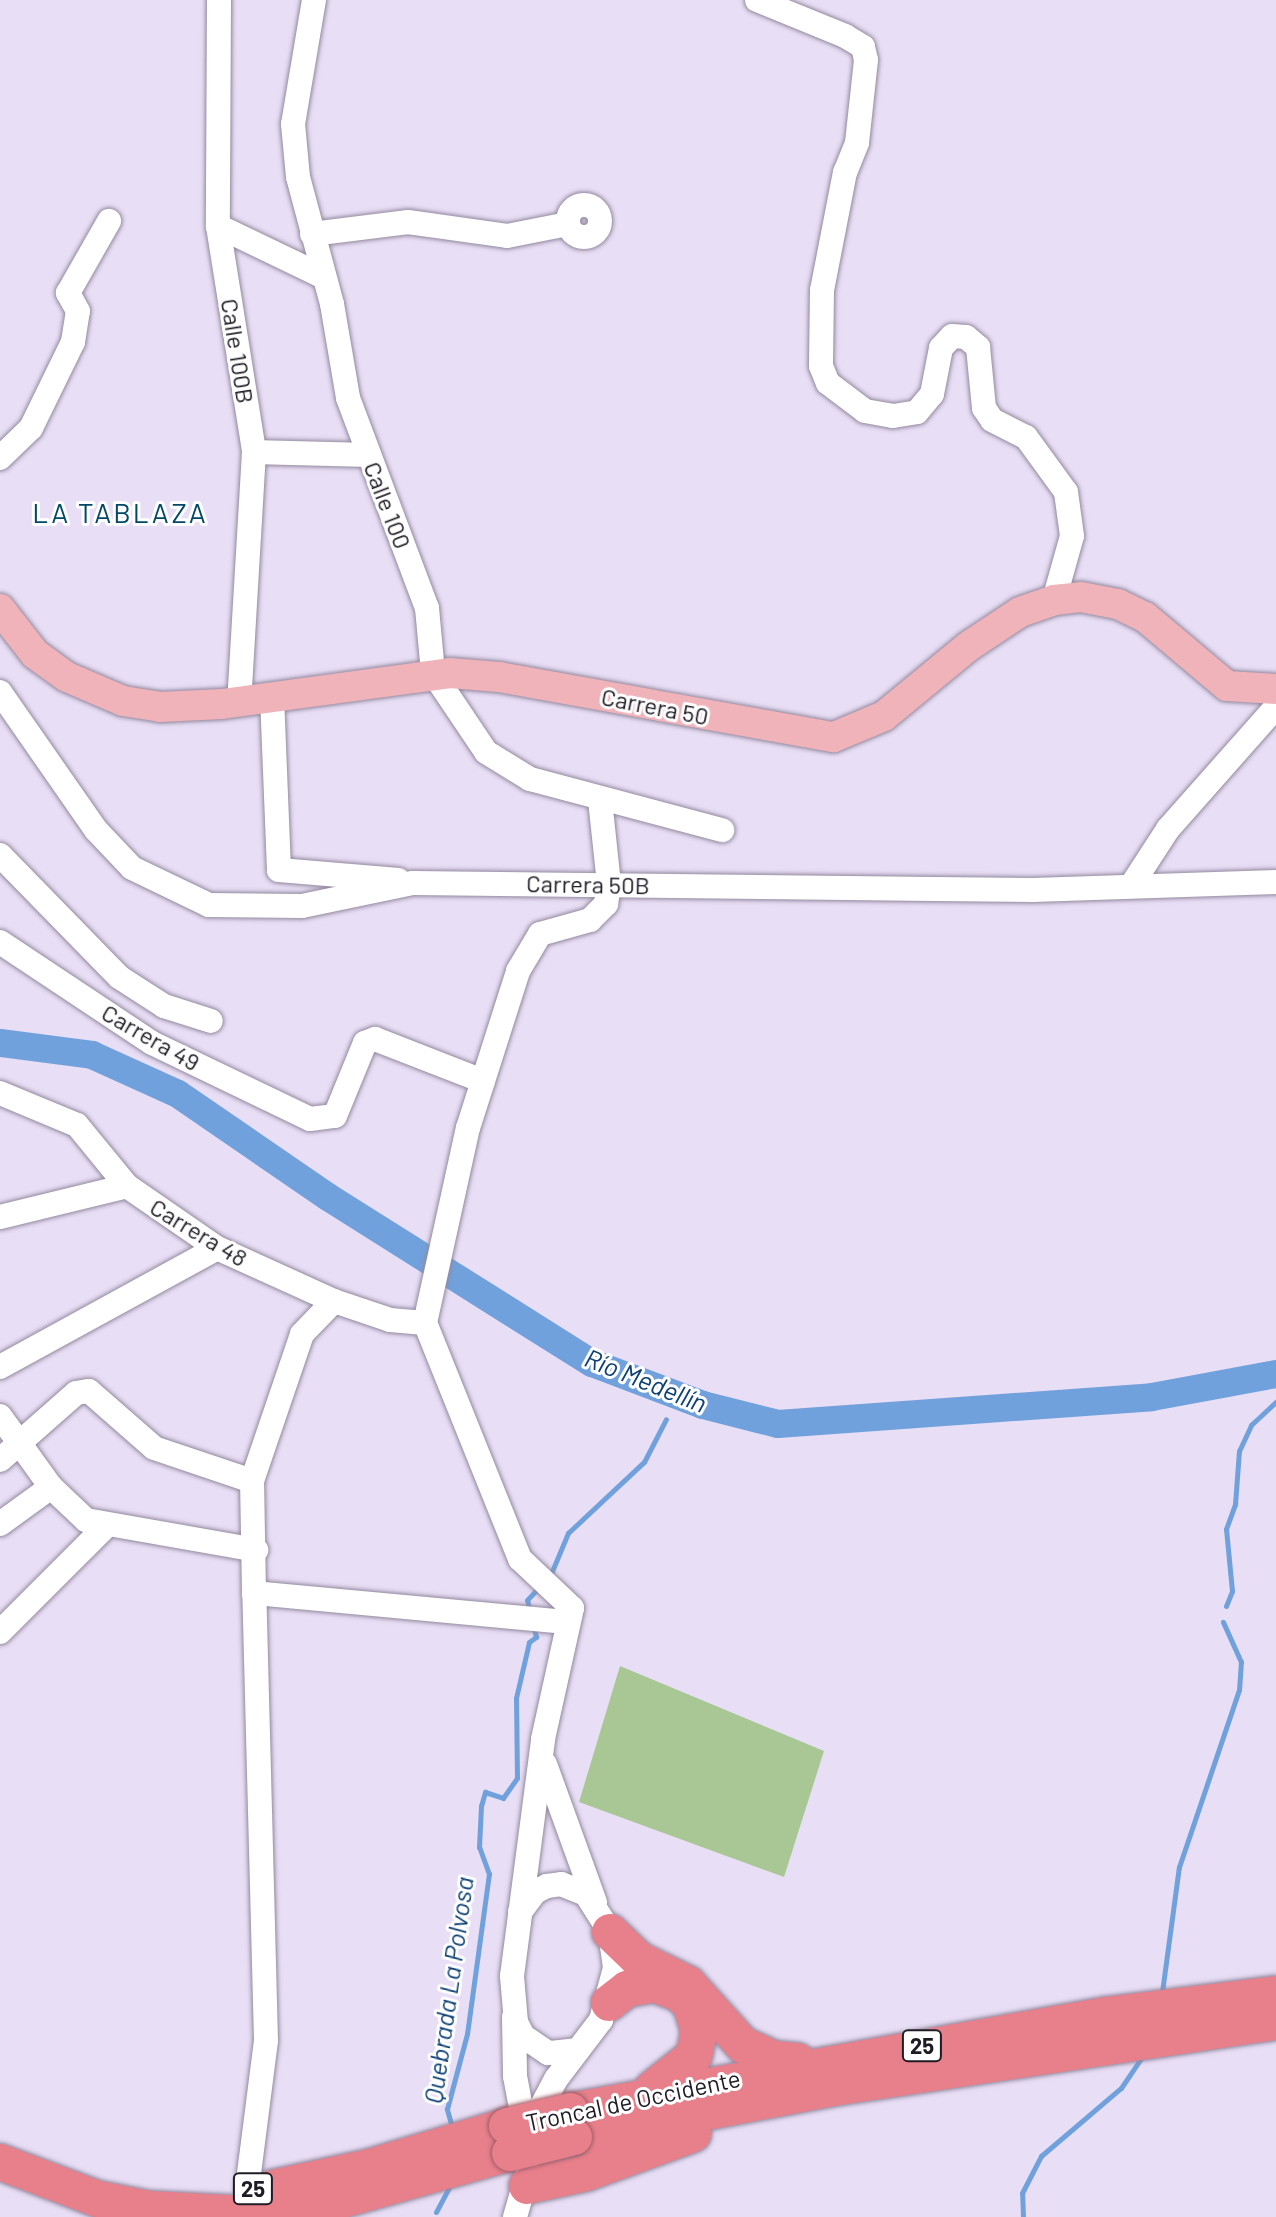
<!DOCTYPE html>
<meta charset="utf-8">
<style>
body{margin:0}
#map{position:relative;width:1276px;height:2217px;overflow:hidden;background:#e8def5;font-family:Barlow,sans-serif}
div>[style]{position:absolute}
.green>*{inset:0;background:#a9c795}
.stream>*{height:5px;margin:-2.5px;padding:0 2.5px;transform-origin:2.5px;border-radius:2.5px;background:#70a1dc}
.river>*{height:28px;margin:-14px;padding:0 14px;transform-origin:14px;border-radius:14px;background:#70a1dc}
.roads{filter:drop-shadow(0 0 2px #93899f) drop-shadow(0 0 2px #93899f)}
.minor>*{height:24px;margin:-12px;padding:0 12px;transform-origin:12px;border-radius:12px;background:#fff}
.minor>.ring{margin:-12px;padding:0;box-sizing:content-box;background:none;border:24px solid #fff;border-radius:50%}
.major>*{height:30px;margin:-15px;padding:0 15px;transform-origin:15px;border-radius:15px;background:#f1b3ba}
.highway>*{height:36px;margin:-18px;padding:0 18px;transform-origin:18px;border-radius:18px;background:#e8808c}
.bridges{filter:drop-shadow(0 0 2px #a25d68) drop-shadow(0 0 2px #a25d68)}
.highway-bridge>*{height:36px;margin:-18px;padding:0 18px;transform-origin:18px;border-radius:18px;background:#e8808c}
span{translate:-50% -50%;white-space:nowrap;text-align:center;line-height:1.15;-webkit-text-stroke:6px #fff;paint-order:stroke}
.shield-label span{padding:2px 6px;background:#fff;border:2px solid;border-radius:6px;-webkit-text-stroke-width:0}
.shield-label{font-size:22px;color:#1f1b24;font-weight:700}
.street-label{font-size:24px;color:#1f1b24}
.water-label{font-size:26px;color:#0c4076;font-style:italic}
.quarter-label{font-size:28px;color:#014866;letter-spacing:2px}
</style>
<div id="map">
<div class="green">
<i style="clip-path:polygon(620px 1666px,824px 1751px,784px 1877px,579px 1802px)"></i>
</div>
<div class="stream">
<i style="left:550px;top:1576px;width:47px;rotate:-67.3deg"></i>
<i style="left:568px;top:1533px;width:104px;rotate:-43.1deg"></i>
<i style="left:644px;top:1462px;width:48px;rotate:-62.9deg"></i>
<i style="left:1226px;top:1606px;width:16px;rotate:-68deg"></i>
<i style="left:1232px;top:1591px;width:62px;rotate:-95.5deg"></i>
<i style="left:1226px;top:1529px;width:27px;rotate:-70deg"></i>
<i style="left:1235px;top:1504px;width:53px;rotate:-85.7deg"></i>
<i style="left:1239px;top:1451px;width:29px;rotate:-65deg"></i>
<i style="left:1251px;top:1425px;width:34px;rotate:-43deg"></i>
<i style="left:530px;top:1611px;width:11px;rotate:-105deg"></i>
<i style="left:527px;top:1600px;width:19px;rotate:-47deg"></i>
<i style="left:1162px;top:1992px;width:126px;rotate:-82.3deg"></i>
<i style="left:1179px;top:1867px;width:187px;rotate:-71.3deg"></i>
<i style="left:1239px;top:1690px;width:28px;rotate:-86deg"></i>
<i style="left:1241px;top:1662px;width:44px;rotate:-114.2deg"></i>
<i style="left:452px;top:2127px;width:19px;rotate:-106deg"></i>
<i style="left:447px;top:2109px;width:78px;rotate:-75.1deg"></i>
<i style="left:467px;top:2034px;width:162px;rotate:-82.2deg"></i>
<i style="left:489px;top:1874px;width:29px;rotate:-110deg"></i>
<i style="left:479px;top:1847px;width:41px;rotate:-87.2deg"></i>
<i style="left:481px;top:1806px;width:15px;rotate:-74deg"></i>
<i style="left:485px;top:1792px;width:19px;rotate:18deg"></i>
<i style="left:503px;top:1798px;width:24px;rotate:-55deg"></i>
<i style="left:517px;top:1778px;width:80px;rotate:-90.7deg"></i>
<i style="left:516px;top:1698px;width:57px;rotate:-76.9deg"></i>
<i style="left:529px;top:1642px;width:9px;rotate:-36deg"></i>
<i style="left:536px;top:1637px;width:13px;rotate:-103deg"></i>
<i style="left:436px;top:2212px;width:27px;rotate:-62deg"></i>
<i style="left:1023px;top:2217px;width:24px;rotate:-92deg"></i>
<i style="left:1022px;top:2193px;width:42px;rotate:-62.8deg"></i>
<i style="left:1041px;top:2156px;width:105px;rotate:-40.4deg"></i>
<i style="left:1121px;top:2088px;width:36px;rotate:-56deg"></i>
</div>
<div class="river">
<i style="left:0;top:1043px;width:93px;rotate:7.4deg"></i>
<i style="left:92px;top:1055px;width:94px;rotate:24.4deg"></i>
<i style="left:178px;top:1094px;width:182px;rotate:34.5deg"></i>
<i style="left:328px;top:1197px;width:312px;rotate:32.2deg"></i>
<i style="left:592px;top:1363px;width:119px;rotate:20.7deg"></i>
<i style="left:703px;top:1405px;width:77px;rotate:14.2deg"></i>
<i style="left:778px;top:1424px;width:375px;rotate:-4.1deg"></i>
<i style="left:1152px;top:1397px;width:126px;rotate:-10.5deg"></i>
</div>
<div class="roads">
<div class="minor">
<i style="left:219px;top:0;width:226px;rotate:90.3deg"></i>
<i style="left:218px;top:226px;width:229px;rotate:80.9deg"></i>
<i style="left:254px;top:452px;width:250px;rotate:93.4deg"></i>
<i style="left:314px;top:0;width:126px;rotate:99.6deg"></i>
<i style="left:293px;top:124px;width:53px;rotate:84.6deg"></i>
<i style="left:298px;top:177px;width:131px;rotate:75deg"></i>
<i style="left:332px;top:304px;width:95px;rotate:80.3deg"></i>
<i style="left:348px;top:398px;width:224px;rotate:69.4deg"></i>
<i style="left:427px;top:608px;width:65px;rotate:84.7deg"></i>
<i style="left:433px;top:673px;width:95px;rotate:56.1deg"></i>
<i style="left:486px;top:752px;width:52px;rotate:31.5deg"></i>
<i style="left:530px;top:779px;width:199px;rotate:14.9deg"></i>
<i style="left:757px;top:0;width:95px;rotate:22.2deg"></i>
<i style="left:845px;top:36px;width:21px;rotate:31deg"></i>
<i style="left:863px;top:47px;width:13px;rotate:77deg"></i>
<i style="left:866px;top:60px;width:83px;rotate:96.2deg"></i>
<i style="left:857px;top:143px;width:31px;rotate:112deg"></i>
<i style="left:845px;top:172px;width:120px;rotate:101deg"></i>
<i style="left:822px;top:290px;width:76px;rotate:90.8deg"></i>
<i style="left:821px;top:366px;width:18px;rotate:68deg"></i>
<i style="left:828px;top:383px;width:46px;rotate:37.1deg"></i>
<i style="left:865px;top:411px;width:28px;rotate:10deg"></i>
<i style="left:893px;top:416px;width:24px;rotate:-9deg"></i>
<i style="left:917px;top:412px;width:23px;rotate:-50deg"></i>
<i style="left:932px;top:394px;width:47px;rotate:-78.9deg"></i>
<i style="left:941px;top:348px;width:16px;rotate:-47deg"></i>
<i style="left:952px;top:336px;width:14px;rotate:4deg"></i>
<i style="left:966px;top:337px;width:16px;rotate:40deg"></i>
<i style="left:978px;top:347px;width:61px;rotate:84.4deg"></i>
<i style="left:984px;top:408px;width:14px;rotate:56deg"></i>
<i style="left:992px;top:420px;width:38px;rotate:27deg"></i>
<i style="left:1026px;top:437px;width:68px;rotate:54deg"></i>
<i style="left:1066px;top:492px;width:44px;rotate:82.2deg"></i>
<i style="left:1072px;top:536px;width:66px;rotate:105.7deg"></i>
<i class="ring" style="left:568px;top:205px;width:8px;height:8px"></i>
<i style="left:218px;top:226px;width:115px;rotate:25.7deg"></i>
<i style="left:312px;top:234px;width:97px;rotate:-7.1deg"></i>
<i style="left:408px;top:222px;width:100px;rotate:8deg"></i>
<i style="left:507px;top:236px;width:62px;rotate:-11.1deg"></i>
<i style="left:254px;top:452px;width:114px;rotate:1.5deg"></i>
<i style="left:0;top:458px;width:43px;rotate:-44.1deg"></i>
<i style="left:31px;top:428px;width:96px;rotate:-64deg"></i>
<i style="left:73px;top:342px;width:31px;rotate:-81deg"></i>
<i style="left:78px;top:311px;width:21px;rotate:-119deg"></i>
<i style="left:68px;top:293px;width:83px;rotate:-60.3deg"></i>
<i style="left:0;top:692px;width:168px;rotate:55.2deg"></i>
<i style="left:96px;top:830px;width:52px;rotate:46.5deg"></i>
<i style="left:132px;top:868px;width:85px;rotate:25.7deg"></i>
<i style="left:209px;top:905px;width:93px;rotate:0.6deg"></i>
<i style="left:302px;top:906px;width:113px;rotate:-11.7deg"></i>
<i style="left:413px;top:883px;width:620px;rotate:0.65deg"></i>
<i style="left:1033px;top:890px;width:243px;rotate:-1.9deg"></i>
<i style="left:272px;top:696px;width:174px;rotate:87.7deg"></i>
<i style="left:279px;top:870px;width:120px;rotate:4.8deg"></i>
<i style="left:0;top:855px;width:170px;rotate:45.7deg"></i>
<i style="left:119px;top:977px;width:54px;rotate:32.8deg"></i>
<i style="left:164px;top:1006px;width:49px;rotate:17.7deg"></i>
<i style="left:1131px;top:886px;width:68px;rotate:-57deg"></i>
<i style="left:1168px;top:829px;width:163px;rotate:-48.5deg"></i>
<i style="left:0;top:942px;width:182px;rotate:33.6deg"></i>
<i style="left:152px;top:1043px;width:175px;rotate:25.7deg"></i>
<i style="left:310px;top:1119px;width:25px;rotate:-7deg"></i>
<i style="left:335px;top:1116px;width:79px;rotate:-67.7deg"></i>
<i style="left:365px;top:1043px;width:11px;rotate:-22deg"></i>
<i style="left:375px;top:1039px;width:116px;rotate:21.3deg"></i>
<i style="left:0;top:1093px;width:83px;rotate:22.6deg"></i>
<i style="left:77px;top:1125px;width:79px;rotate:50.7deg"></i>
<i style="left:127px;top:1186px;width:109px;rotate:34.6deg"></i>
<i style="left:217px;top:1248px;width:128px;rotate:24.4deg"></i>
<i style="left:334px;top:1301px;width:59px;rotate:18.7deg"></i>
<i style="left:390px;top:1320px;width:35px;rotate:5deg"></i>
<i style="left:0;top:1217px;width:131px;rotate:-13.7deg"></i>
<i style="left:0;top:1367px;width:247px;rotate:-28.7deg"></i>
<i style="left:0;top:1416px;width:87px;rotate:54.3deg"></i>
<i style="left:51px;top:1487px;width:48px;rotate:43.3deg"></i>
<i style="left:86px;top:1520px;width:173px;rotate:10deg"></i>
<i style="left:0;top:1460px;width:101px;rotate:-41.4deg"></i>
<i style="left:76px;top:1393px;width:13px;rotate:-9deg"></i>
<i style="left:89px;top:1391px;width:86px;rotate:41.2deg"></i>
<i style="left:154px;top:1448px;width:103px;rotate:18.6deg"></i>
<i style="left:0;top:1524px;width:63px;rotate:-36deg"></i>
<i style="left:254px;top:1593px;width:112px;rotate:-91deg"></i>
<i style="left:252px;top:1481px;width:155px;rotate:-71.2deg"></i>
<i style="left:302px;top:1334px;width:46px;rotate:-45.9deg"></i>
<i style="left:0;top:1632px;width:151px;rotate:-45deg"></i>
<i style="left:545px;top:1764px;width:147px;rotate:70.1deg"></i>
<i style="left:520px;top:1912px;width:25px;rotate:-53deg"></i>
<i style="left:535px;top:1892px;width:13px;rotate:-27deg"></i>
<i style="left:547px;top:1886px;width:14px;rotate:-8deg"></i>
<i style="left:561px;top:1884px;width:27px;rotate:22deg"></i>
<i style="left:586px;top:1894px;width:45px;rotate:57.7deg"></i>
<i style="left:610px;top:1932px;width:36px;rotate:82deg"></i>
<i style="left:615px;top:1968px;width:54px;rotate:105.1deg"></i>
<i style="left:601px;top:2020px;width:74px;rotate:127.3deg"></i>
<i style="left:556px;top:2079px;width:55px;rotate:118deg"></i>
<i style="left:514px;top:2017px;width:59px;rotate:89deg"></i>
<i style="left:515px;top:2076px;width:60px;rotate:79.4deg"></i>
<i style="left:578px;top:2050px;width:30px;rotate:174deg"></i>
<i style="left:548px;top:2053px;width:30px;rotate:-146deg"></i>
<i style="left:523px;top:2036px;width:16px;rotate:-117deg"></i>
<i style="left:516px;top:2022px;width:46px;rotate:-95deg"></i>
<i style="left:512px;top:1976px;width:239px;rotate:-82.5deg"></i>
<i style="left:543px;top:1739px;width:134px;rotate:-77.5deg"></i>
<i style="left:572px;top:1608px;width:71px;rotate:-136.7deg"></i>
<i style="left:520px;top:1559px;width:254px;rotate:-111.9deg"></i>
<i style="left:425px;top:1323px;width:200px;rotate:-77.6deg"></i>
<i style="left:468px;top:1128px;width:165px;rotate:-72.3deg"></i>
<i style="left:518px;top:971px;width:43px;rotate:-59.3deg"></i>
<i style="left:540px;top:934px;width:52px;rotate:-15.6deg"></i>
<i style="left:590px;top:920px;width:23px;rotate:-45deg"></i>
<i style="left:606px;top:904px;width:20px;rotate:-81deg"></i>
<i style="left:609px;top:884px;width:84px;rotate:-96.1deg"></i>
<i style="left:247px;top:2189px;width:150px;rotate:-82.7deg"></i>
<i style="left:266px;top:2040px;width:447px;rotate:-91.5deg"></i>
<i style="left:254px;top:1593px;width:315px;rotate:5.3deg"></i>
<i style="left:515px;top:2217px;width:47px;rotate:-73.9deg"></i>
</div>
<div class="major">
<i style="left:0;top:609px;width:57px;rotate:52.1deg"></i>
<i style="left:35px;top:654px;width:39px;rotate:36deg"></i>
<i style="left:67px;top:677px;width:61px;rotate:23.2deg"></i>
<i style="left:123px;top:701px;width:37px;rotate:9deg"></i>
<i style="left:160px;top:707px;width:62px;rotate:-2.8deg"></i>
<i style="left:222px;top:704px;width:230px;rotate:-7.7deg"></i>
<i style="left:450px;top:673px;width:49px;rotate:4.7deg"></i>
<i style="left:499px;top:677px;width:340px;rotate:10.2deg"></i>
<i style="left:834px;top:737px;width:54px;rotate:-22.8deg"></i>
<i style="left:884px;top:716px;width:110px;rotate:-39.5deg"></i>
<i style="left:969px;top:646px;width:61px;rotate:-33.7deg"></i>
<i style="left:1020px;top:612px;width:36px;rotate:-19deg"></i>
<i style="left:1054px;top:600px;width:27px;rotate:-6deg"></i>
<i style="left:1081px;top:597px;width:38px;rotate:11deg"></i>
<i style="left:1118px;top:604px;width:30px;rotate:26deg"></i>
<i style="left:1145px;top:617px;width:107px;rotate:40.1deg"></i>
<i style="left:1227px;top:686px;width:49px;rotate:3.5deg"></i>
</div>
<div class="highway">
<i style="left:610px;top:1932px;width:40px;rotate:44deg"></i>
<i style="left:639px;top:1960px;width:55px;rotate:26.1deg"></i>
<i style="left:688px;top:1984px;width:82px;rotate:48deg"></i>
<i style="left:743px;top:2045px;width:34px;rotate:24deg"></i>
<i style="left:774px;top:2059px;width:24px;rotate:5deg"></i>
<i style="left:609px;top:2003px;width:23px;rotate:-38deg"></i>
<i style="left:627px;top:1989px;width:27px;rotate:-10deg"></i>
<i style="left:654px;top:1984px;width:28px;rotate:21deg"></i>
<i style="left:680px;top:1994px;width:16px;rotate:45deg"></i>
<i style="left:691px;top:2005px;width:27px;rotate:73deg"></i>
<i style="left:699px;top:2031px;width:25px;rotate:101deg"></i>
<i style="left:694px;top:2056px;width:53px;rotate:141.8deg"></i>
<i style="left:570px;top:2111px;width:545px;rotate:-10.15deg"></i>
<i style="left:1106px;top:2015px;width:171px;rotate:-7deg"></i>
<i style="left:574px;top:2137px;width:270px;rotate:-10.7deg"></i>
<i style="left:839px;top:2087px;width:442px;rotate:-8.5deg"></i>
<i style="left:0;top:2162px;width:105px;rotate:20.7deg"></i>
<i style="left:98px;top:2199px;width:51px;rotate:11.3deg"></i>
<i style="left:148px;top:2209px;width:98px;rotate:2.9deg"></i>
<i style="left:246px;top:2214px;width:83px;rotate:-7deg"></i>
<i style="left:328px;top:2204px;width:189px;rotate:-15.7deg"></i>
<i style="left:527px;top:2186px;width:60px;rotate:-12.4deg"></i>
<i style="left:586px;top:2173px;width:114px;rotate:-20deg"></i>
<i style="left:272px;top:2188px;width:100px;rotate:-12.1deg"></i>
<i style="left:370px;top:2167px;width:143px;rotate:-16.7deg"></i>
</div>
</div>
<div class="bridges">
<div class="highway-bridge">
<i style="left:507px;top:2126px;width:65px;rotate:-13.4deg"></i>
<i style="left:510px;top:2153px;width:66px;rotate:-14deg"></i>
</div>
</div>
<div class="shield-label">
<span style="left:922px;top:2046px">25</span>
<span style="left:253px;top:2189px">25</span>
</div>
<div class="street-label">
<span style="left:238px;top:351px;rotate:81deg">Calle 100B</span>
<span style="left:388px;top:505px;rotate:69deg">Calle 100</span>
<span style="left:655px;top:706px;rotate:11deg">Carrera 50</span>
<span style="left:588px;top:884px;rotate:1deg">Carrera 50B</span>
<span style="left:151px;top:1037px;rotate:30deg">Carrera 49</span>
<span style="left:199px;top:1232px;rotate:31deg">Carrera 48</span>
<span style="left:633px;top:2100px;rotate:-12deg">Troncal de Occidente</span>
</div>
<div class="water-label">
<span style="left:646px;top:1380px;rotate:22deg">Río Medellín</span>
<span style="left:448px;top:1990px;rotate:-82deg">Quebrada La Polvosa</span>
</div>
<div class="quarter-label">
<span style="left:120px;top:512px">LA TABLAZA</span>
</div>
</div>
